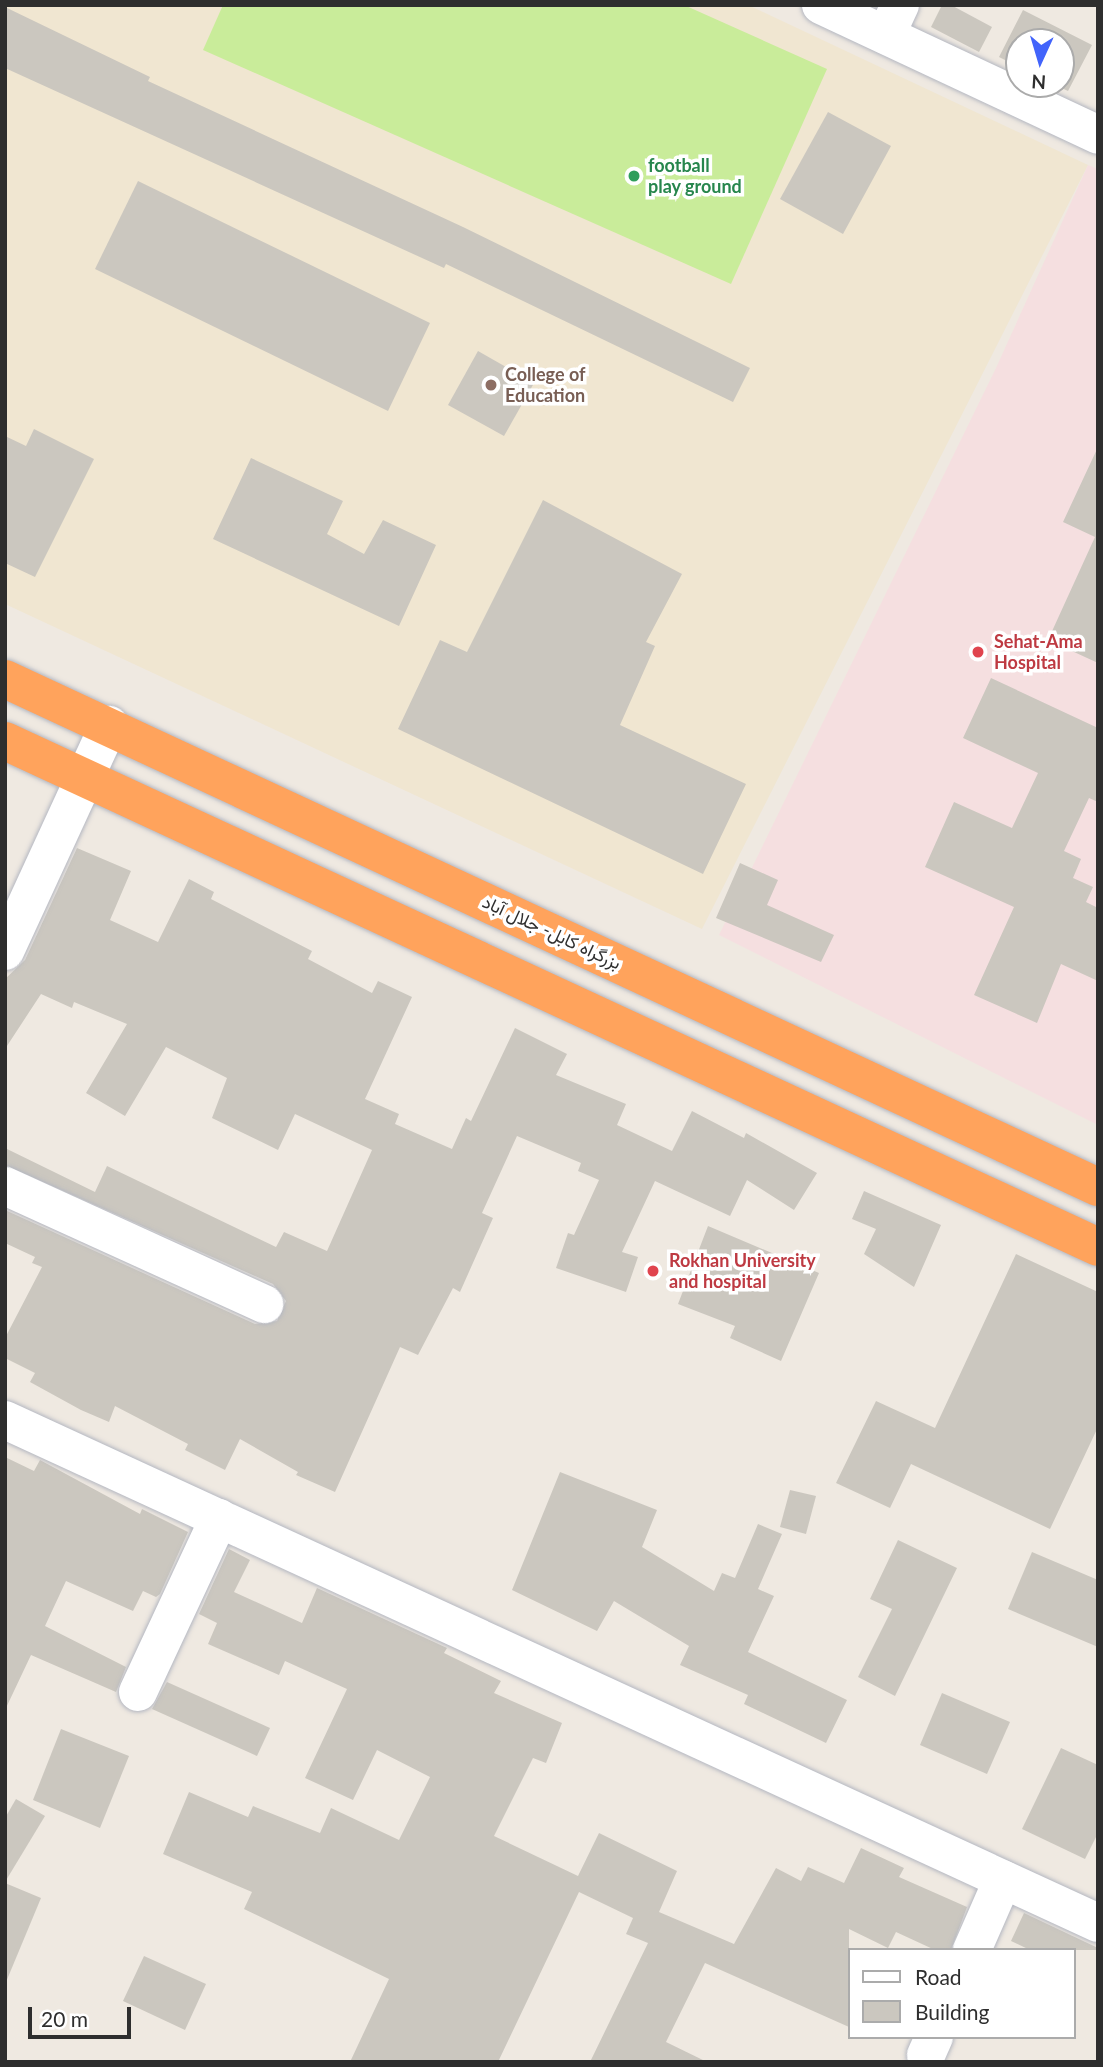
<!DOCTYPE html>
<meta charset="utf-8">
<style>
body{margin:0}
#map{position:relative;width:1103px;height:2067px;overflow:hidden;background:#efe9e1;font-family:Lato,Vazirmatn,sans-serif}
div>[style]{position:absolute}
.education>*{inset:0;background:#f0e6d1}
.medical>*{inset:0;background:#f5dfe0}
.pitch>*{inset:0;background:#c9ec9a}
.building>*{inset:0;background:#cbc7bf}
.roads{filter:drop-shadow(0 0 2px #b4b7c1) drop-shadow(0 0 2px #b4b7c1)}
.minor>*{height:38px;margin:-19px;padding:0 19px;transform-origin:19px;border-radius:19px;background:#fff}
.highway>*{height:38px;margin:-19px;padding:0 19px;transform-origin:19px;border-radius:19px;background:#ffa35c}
.dots>*{width:19px;height:19px;translate:-50% -50%;box-sizing:border-box;border:4px solid #fff;border-radius:50%}
span{translate:-50% -50%;white-space:nowrap;text-align:center;line-height:1.15;-webkit-text-stroke:7px #fff;paint-order:stroke}
.leisure-label{font-size:18px;color:#27864d;font-weight:700}
.left{translate:0 -50%;text-align:left}
.education-label{font-size:18px;color:#785e54;font-weight:700}
.health-label{font-size:18px;color:#be3a42;font-weight:700}
.street-label{font-size:18px;color:#2e2e2e}
.frame{position:absolute;inset:0;border:7px solid #2e2e2e;pointer-events:none}
.legend{position:absolute;left:848px;top:1948px;width:228px;height:91px;box-sizing:border-box;background:#fff;border:2px solid #ababab;margin:0;padding:9px 12px;list-style:none;font-size:21px;color:#2e2e2e}
.legend li{display:flex;align-items:center;gap:14px;height:35px}
.legend b{width:35px;border:2px solid #ababab}
.north{position:absolute;left:1005px;top:28px;width:70px;height:70px;box-sizing:border-box;background:#fff;border:2px solid #ababab;border-radius:50%;rotate:184deg;font-size:19px;font-weight:700;line-height:28px;text-align:center;color:#2e2e2e}
.north::after{content:'';display:block;margin:auto;width:24px;height:32px;background:#4264fb;clip-path:polygon(50% 0,100% 100%,50% 72%,0 100%)}
.scale{position:absolute;left:28px;top:2007px;width:103px;height:32px;box-sizing:border-box;border:4px solid #2e2e2e;border-top:0;padding-left:9px;font-size:21px;line-height:24px;white-space:nowrap;color:#2e2e2e;-webkit-text-stroke:5px #fff;paint-order:stroke}
</style>
<div id="map">
<div class="education">
<i style="clip-path:polygon(5px 5px,748px 5px,1088px 165px,702px 929px,5px 604px)"></i>
</div>
<div class="medical">
<i style="clip-path:polygon(1088px 165px,1098px 169px,1098px 1125px,719px 935px,996px 368px)"></i>
</div>
<div class="pitch">
<i style="clip-path:polygon(223px 5px,684px 5px,827px 69px,731px 284px,203px 50px)"></i>
</div>
<div class="building">
<i style="clip-path:polygon(942px 5px,951px 5px,992px 27px,979px 52px,931px 27px)"></i>
<i style="clip-path:polygon(5px 7px,150px 77px,148px 81px,463px 227px,750px 368px,733px 402px,446px 264px,444px 268px,5px 68px)"></i>
<i style="clip-path:polygon(1023px 10px,1092px 45px,1068px 91px,1053px 84px,1061px 84px,1061px 42px,1019px 42px,1019px 67px,999px 57px)"></i>
<i style="clip-path:polygon(828px 112px,891px 146px,843px 234px,780px 199px)"></i>
<i style="clip-path:polygon(138px 181px,430px 323px,388px 411px,95px 269px)"></i>
<i style="clip-path:polygon(478px 351px,534px 383px,504px 436px,448px 405px)"></i>
<i style="clip-path:polygon(34px 429px,94px 459px,35px 577px,5px 563px,5px 436px,26px 446px)"></i>
<i style="clip-path:polygon(1098px 447px,1098px 663px,1048px 640px,1095px 537px,1063px 522px)"></i>
<i style="clip-path:polygon(251px 458px,343px 501px,327px 534px,364px 554px,383px 520px,436px 545px,399px 626px,213px 539px)"></i>
<i style="clip-path:polygon(543px 500px,682px 574px,646px 642px,655px 646px,620px 725px,746px 784px,703px 874px,398px 729px,440px 640px,467px 652px)"></i>
<i style="clip-path:polygon(991px 678px,1098px 728px,1098px 802px,1089px 798px,1064px 851px,1081px 859px,1073px 878px,1093px 887px,1086px 902px,1098px 908px,1098px 981px,1061px 964px,1037px 1023px,974px 995px,1014px 907px,925px 867px,954px 802px,1012px 828px,1038px 773px,963px 738px)"></i>
<i style="clip-path:polygon(77px 848px,131px 871px,110px 920px,158px 942px,189px 879px,214px 892px,211px 899px,312px 951px,308px 959px,372px 993px,378px 981px,412px 997px,365px 1099px,399px 1114px,395px 1124px,452px 1149px,466px 1118px,471px 1121px,515px 1028px,567px 1054px,556px 1075px,626px 1104px,617px 1125px,672px 1151px,692px 1111px,744px 1138px,746px 1133px,817px 1173px,794px 1210px,747px 1180px,730px 1216px,655px 1181px,622px 1252px,638px 1257px,626px 1292px,556px 1268px,568px 1233px,574px 1235px,599px 1180px,578px 1171px,581px 1163px,517px 1136px,482px 1213px,493px 1218px,460px 1292px,453px 1288px,418px 1355px,400px 1347px,335px 1492px,296px 1475px,298px 1472px,240px 1439px,225px 1470px,185px 1450px,188px 1444px,115px 1406px,109px 1422px,81px 1410px,30px 1382px,35px 1373px,5px 1358px,5px 1338px,42px 1267px,32px 1263px,35px 1257px,5px 1243px,5px 1210px,255px 1324px,277px 1321px,286px 1301px,273px 1284px,5px 1165px,5px 1148px,95px 1192px,107px 1166px,276px 1247px,284px 1232px,327px 1251px,372px 1150px,295px 1114px,278px 1150px,212px 1118px,227px 1078px,166px 1047px,125px 1116px,86px 1093px,127px 1024px,74px 1002px,72px 1008px,41px 994px,5px 1049px,5px 979px,25px 960px)"></i>
<i style="clip-path:polygon(740px 863px,778px 880px,767px 905px,834px 935px,821px 962px,716px 918px)"></i>
<i style="clip-path:polygon(864px 1191px,941px 1225px,914px 1287px,864px 1254px,876px 1229px,852px 1219px)"></i>
<i style="clip-path:polygon(708px 1226px,819px 1273px,781px 1361px,730px 1338px,735px 1326px,678px 1304px)"></i>
<i style="clip-path:polygon(1016px 1254px,1098px 1292px,1098px 1427px,1050px 1529px,911px 1464px,890px 1508px,836px 1483px,876px 1401px,935px 1428px)"></i>
<i style="clip-path:polygon(5px 1457px,34px 1471px,40px 1460px,140px 1514px,142px 1509px,188px 1532px,160px 1594px,156px 1597px,143px 1591px,133px 1611px,66px 1581px,45px 1626px,126px 1667px,116px 1692px,31px 1655px,5px 1710px)"></i>
<i style="clip-path:polygon(560px 1472px,657px 1510px,642px 1547px,714px 1591px,722px 1573px,735px 1578px,758px 1524px,782px 1534px,758px 1589px,774px 1596px,748px 1652px,847px 1700px,826px 1743px,744px 1704px,748px 1695px,680px 1665px,689px 1646px,614px 1601px,597px 1631px,512px 1590px)"></i>
<i style="clip-path:polygon(790px 1490px,816px 1496px,806px 1534px,780px 1527px)"></i>
<i style="clip-path:polygon(898px 1540px,957px 1568px,895px 1696px,858px 1677px,892px 1609px,870px 1599px)"></i>
<i style="clip-path:polygon(229px 1549px,250px 1560px,234px 1592px,302px 1623px,317px 1588px,447px 1648px,444px 1653px,501px 1681px,494px 1693px,562px 1723px,546px 1763px,533px 1758px,494px 1836px,578px 1876px,599px 1833px,677px 1871px,659px 1912px,734px 1944px,776px 1868px,801px 1881px,808px 1867px,844px 1883px,861px 1848px,904px 1868px,899px 1877px,967px 1907px,951px 1950px,935px 1950px,896px 1932px,888px 1948px,849px 1929px,849px 2027px,705px 1963px,666px 2042px,707px 2062px,590px 2062px,648px 1943px,626px 1934px,633px 1918px,579px 1892px,498px 2062px,350px 2062px,389px 1979px,244px 1909px,252px 1892px,163px 1854px,189px 1792px,248px 1817px,253px 1806px,320px 1833px,331px 1808px,399px 1840px,430px 1777px,377px 1750px,353px 1800px,305px 1778px,347px 1689px,285px 1661px,279px 1675px,208px 1644px,217px 1623px,199px 1614px)"></i>
<i style="clip-path:polygon(1032px 1552px,1098px 1580px,1098px 1647px,1008px 1609px)"></i>
<i style="clip-path:polygon(167px 1682px,270px 1728px,257px 1756px,152px 1709px)"></i>
<i style="clip-path:polygon(942px 1693px,1010px 1722px,987px 1774px,920px 1745px)"></i>
<i style="clip-path:polygon(61px 1729px,129px 1756px,100px 1828px,33px 1800px)"></i>
<i style="clip-path:polygon(1061px 1748px,1098px 1765px,1098px 1833px,1085px 1859px,1022px 1829px)"></i>
<i style="clip-path:polygon(16px 1799px,45px 1816px,5px 1882px,5px 1818px)"></i>
<i style="clip-path:polygon(5px 1883px,41px 1898px,6px 1982px,5px 1982px)"></i>
<i style="clip-path:polygon(1024px 1913px,1098px 1948px,1098px 1950px,1030px 1950px,1011px 1941px)"></i>
<i style="clip-path:polygon(144px 1956px,206px 1984px,185px 2030px,123px 2001px)"></i>
</div>
<div class="roads">
<div class="minor">
<i style="left:821px;top:5px;width:306px;rotate:25.1deg"></i>
<i style="left:886px;top:35px;width:33px;rotate:-65deg"></i>
<i style="left:5px;top:951px;width:249px;rotate:-65.3deg"></i>
<i style="left:5px;top:1186px;width:285px;rotate:24.5deg"></i>
<i style="left:5px;top:1420px;width:1203px;rotate:24.71deg"></i>
<i style="left:138px;top:1692px;width:192px;rotate:-65deg"></i>
<i style="left:972px;top:1950px;width:77px;rotate:-66.4deg"></i>
<i style="left:926px;top:2055px;width:20px;rotate:-66deg"></i>
</div>
<div class="highway">
<i style="left:5px;top:679px;width:1205px;rotate:24.93deg"></i>
<i style="left:5px;top:741px;width:1204px;rotate:24.84deg"></i>
</div>
</div>
<div class="dots">
<i style="left:634px;top:176px;background:#2e9e5b"></i>
<i style="left:491px;top:385px;background:#8d6e63"></i>
<i style="left:978px;top:652px;background:#e0444e"></i>
<i style="left:653px;top:1271px;background:#e0444e"></i>
</div>
<div class="leisure-label">
<span class="left" style="left:648px;top:176px">football<br>play ground</span>
</div>
<div class="education-label">
<span class="left" style="left:505px;top:385px">College of<br>Education</span>
</div>
<div class="health-label">
<span class="left" style="left:994px;top:652px">Sehat-Ama<br>Hospital</span>
<span class="left" style="left:669px;top:1271px">Rokhan University<br>and hospital</span>
</div>
<div class="street-label">
<span style="left:552px;top:932px;rotate:25deg">بزرگراه کابل- جلال آباد</span>
</div>
<div class="frame"></div>
<ul class="legend">
<li><b style="height:9px;background:#fff"></b>Road</li>
<li><b style="height:19px;background:#cbc7bf"></b>Building</li>
</ul>
<div class="north">N</div>
<div class="scale">20 m</div>
</div>
